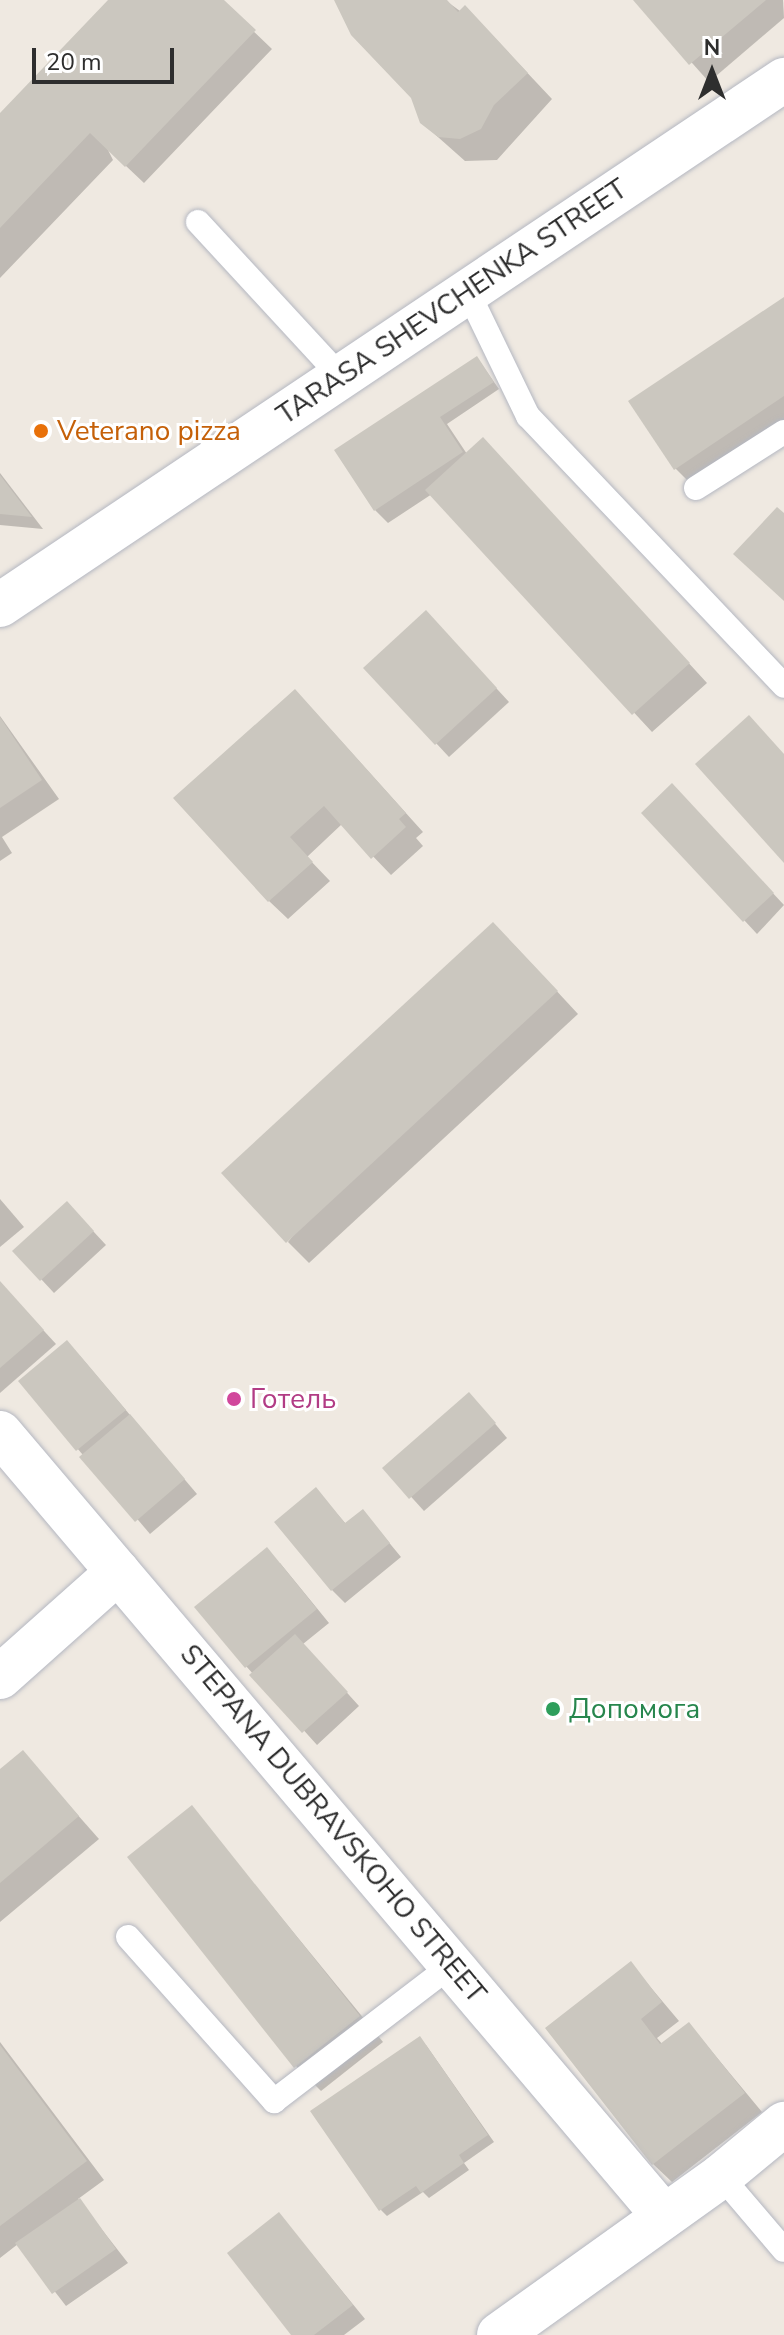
<!DOCTYPE html>
<meta charset="utf-8">
<style>
body{margin:0}
#map{position:relative;width:784px;height:2335px;overflow:hidden;background:#efe9e1;font-family:"Nunito Sans",sans-serif}
div>[style]{position:absolute}
.shadow>*{inset:0;background:#0003}
.building>*{inset:0;background:#cbc7bf}
.roads{filter:drop-shadow(0 0 2px #b4b7c1) drop-shadow(0 0 2px #b4b7c1)}
.lane>*{height:24px;margin:-12px;padding:0 12px;transform-origin:12px;border-radius:12px;background:#fff}
.street>*{height:44px;margin:-22px;padding:0 22px;transform-origin:22px;border-radius:22px;background:#fff}
.secondary>*{height:44px;margin:-22px;padding:0 22px;transform-origin:22px;border-radius:22px;background:#fff}
.dots>*{width:22px;height:22px;translate:-50% -50%;box-sizing:border-box;border:4px solid #fff;border-radius:50%}
span{translate:-50% -50%;white-space:nowrap;text-align:center;line-height:1.15;-webkit-text-stroke:6px #fff;paint-order:stroke}
.street-label{font-size:28px;color:#2e2e2e}
.food-label{font-size:28px;color:#c56008}
.left{translate:0 -50%;text-align:left}
.hotel-label{font-size:28px;color:#b23c85}
.leisure-label{font-size:28px;color:#27864d}
.north{position:absolute;left:672px;top:32px;width:80px;height:80px;-webkit-text-stroke:6px #fff;paint-order:stroke;rotate:0deg;font-size:22px;font-weight:700;line-height:32px;text-align:center;color:#2e2e2e}
.north::after{content:'';display:block;margin:auto;width:28px;height:36px;background:#2e2e2e;clip-path:polygon(50% 0,100% 100%,50% 72%,0 100%)}
.scale{position:absolute;left:32px;top:48px;width:142px;height:36px;box-sizing:border-box;border:4px solid #2e2e2e;border-top:0;padding-left:10px;font-size:24px;line-height:28px;white-space:nowrap;color:#2e2e2e;-webkit-text-stroke:6px #fff;paint-order:stroke}
</style>
<div id="map">
<div class="shadow">
<i style="clip-path:polygon(111px 0,221px 0,272px 49px,144px 183px,107px 148px,113px 160px,0 278px,0 116px)"></i>
<i style="clip-path:polygon(337px 0,445px 0,490px 33px,552px 99px,497px 160px,465px 161px,421px 122px,413px 97px)"></i>
<i style="clip-path:polygon(636px 0,783px 0,784px 18px,709px 82px)"></i>
<i style="clip-path:polygon(784px 299px,784px 437px,700px 493px,675px 468px)"></i>
<i style="clip-path:polygon(477px 358px,499px 389px,447px 424px,467px 454px,501px 458px,707px 683px,652px 732px,432px 494px,388px 523px,375px 510px)"></i>
<i style="clip-path:polygon(0 473px,43px 529px,0 525px)"></i>
<i style="clip-path:polygon(439px 626px,509px 702px,449px 757px,366px 668px)"></i>
<i style="clip-path:polygon(313px 710px,423px 832px,416px 838px,423px 846px,391px 875px,342px 824px,307px 857px,330px 881px,288px 919px,269px 901px)"></i>
<i style="clip-path:polygon(0 716px,59px 799px,2px 837px,12px 853px,0 861px)"></i>
<i style="clip-path:polygon(685px 799px,784px 905px,757px 934px,744px 920px)"></i>
<i style="clip-path:polygon(515px 946px,578px 1014px,309px 1263px,288px 1242px)"></i>
<i style="clip-path:polygon(0 1199px,24px 1227px,0 1247px)"></i>
<i style="clip-path:polygon(80px 1217px,106px 1245px,54px 1293px,41px 1279px)"></i>
<i style="clip-path:polygon(0 1283px,56px 1344px,0 1393px)"></i>
<i style="clip-path:polygon(80px 1356px,197px 1494px,150px 1534px,21px 1382px)"></i>
<i style="clip-path:polygon(482px 1408px,507px 1438px,424px 1511px,385px 1468px)"></i>
<i style="clip-path:polygon(316px 1490px,346px 1524px,363px 1511px,401px 1557px,345px 1603px,332px 1590px)"></i>
<i style="clip-path:polygon(280px 1563px,329px 1623px,303px 1644px,359px 1706px,317px 1745px,246px 1666px)"></i>
<i style="clip-path:polygon(22px 1752px,99px 1839px,0 1922px,0 1771px)"></i>
<i style="clip-path:polygon(192px 1808px,383px 2042px,321px 2091px,296px 2066px)"></i>
<i style="clip-path:polygon(631px 1964px,679px 2021px,657px 2038px,663px 2045px,689px 2024px,762px 2112px,672px 2182px,653px 2164px)"></i>
<i style="clip-path:polygon(0 2042px,104px 2180px,78px 2199px,128px 2263px,66px 2306px,18px 2244px,0 2258px)"></i>
<i style="clip-path:polygon(426px 2045px,494px 2142px,464px 2163px,469px 2170px,429px 2198px,423px 2192px,387px 2216px,381px 2210px)"></i>
<i style="clip-path:polygon(279px 2214px,365px 2319px,344px 2335px,294px 2335px)"></i>
</div>
<div class="building">
<i style="clip-path:polygon(108px 0,224px 0,256px 30px,125px 167px,90px 133px,0 228px,0 113px)"></i>
<i style="clip-path:polygon(334px 0,447px 0,458px 12px,465px 5px,528px 73px,494px 105px,481px 129px,460px 139px,438px 137px,420px 123px,411px 98px,351px 35px)"></i>
<i style="clip-path:polygon(633px 0,766px 0,689px 65px)"></i>
<i style="clip-path:polygon(784px 297px,784px 396px,674px 470px,628px 401px)"></i>
<i style="clip-path:polygon(477px 356px,494px 382px,440px 417px,463px 452px,374px 511px,334px 450px)"></i>
<i style="clip-path:polygon(483px 437px,690px 663px,632px 715px,425px 490px)"></i>
<i style="clip-path:polygon(0 475px,32px 517px,0 514px)"></i>
<i style="clip-path:polygon(777px 507px,784px 513px,784px 601px,733px 554px)"></i>
<i style="clip-path:polygon(426px 610px,497px 688px,435px 745px,363px 668px)"></i>
<i style="clip-path:polygon(295px 689px,406px 813px,399px 819px,406px 827px,371px 859px,324px 806px,290px 837px,313px 862px,268px 902px,173px 798px)"></i>
<i style="clip-path:polygon(749px 715px,784px 754px,784px 863px,695px 764px)"></i>
<i style="clip-path:polygon(0 717px,42px 780px,0 808px)"></i>
<i style="clip-path:polygon(672px 783px,774px 893px,743px 922px,641px 813px)"></i>
<i style="clip-path:polygon(493px 922px,558px 991px,286px 1243px,221px 1173px)"></i>
<i style="clip-path:polygon(67px 1201px,94px 1231px,40px 1281px,12px 1251px)"></i>
<i style="clip-path:polygon(0 1281px,44px 1330px,0 1368px)"></i>
<i style="clip-path:polygon(67px 1340px,126px 1410px,76px 1451px,18px 1381px)"></i>
<i style="clip-path:polygon(469px 1392px,496px 1423px,409px 1499px,382px 1468px)"></i>
<i style="clip-path:polygon(130px 1414px,185px 1479px,135px 1522px,79px 1457px)"></i>
<i style="clip-path:polygon(316px 1487px,345px 1523px,363px 1509px,390px 1543px,331px 1591px,274px 1522px)"></i>
<i style="clip-path:polygon(267px 1547px,317px 1609px,245px 1668px,194px 1607px)"></i>
<i style="clip-path:polygon(295px 1634px,348px 1692px,302px 1733px,249px 1675px)"></i>
<i style="clip-path:polygon(23px 1750px,79px 1816px,0 1883px,0 1769px)"></i>
<i style="clip-path:polygon(192px 1805px,360px 2016px,294px 2068px,127px 1857px)"></i>
<i style="clip-path:polygon(631px 1961px,662px 2002px,641px 2019px,660px 2044px,689px 2022px,745px 2093px,652px 2165px,545px 2028px)"></i>
<i style="clip-path:polygon(420px 2036px,488px 2135px,459px 2155px,464px 2163px,421px 2193px,416px 2186px,379px 2211px,310px 2111px)"></i>
<i style="clip-path:polygon(0 2045px,87px 2161px,0 2226px)"></i>
<i style="clip-path:polygon(80px 2198px,116px 2249px,52px 2294px,15px 2243px)"></i>
<i style="clip-path:polygon(279px 2212px,353px 2305px,314px 2335px,291px 2335px,227px 2253px)"></i>
</div>
<div class="roads">
<div class="lane">
<i style="left:198px;top:222px;width:211px;rotate:47.3deg"></i>
<i style="left:467px;top:290px;width:140px;rotate:64.2deg"></i>
<i style="left:528px;top:416px;width:372px;rotate:46.5deg"></i>
<i style="left:696px;top:488px;width:104px;rotate:-32.5deg"></i>
<i style="left:128px;top:1937px;width:220px;rotate:48.3deg"></i>
<i style="left:274px;top:2101px;width:225px;rotate:-37.4deg"></i>
<i style="left:721px;top:2176px;width:97px;rotate:49.6deg"></i>
</div>
<div class="street">
<i style="left:0;top:1433px;width:1027px;rotate:49.7deg"></i>
<i style="left:0;top:1677px;width:158px;rotate:-41.7deg"></i>
<i style="left:499px;top:2335px;width:273px;rotate:-35.6deg"></i>
<i style="left:721px;top:2176px;width:82px;rotate:-39.5deg"></i>
</div>
<div class="secondary">
<i style="left:0;top:605px;width:944px;rotate:-33.81deg"></i>
</div>
</div>
<div class="dots">
<i style="left:41px;top:431px;background:#e8710a"></i>
<i style="left:234px;top:1399px;background:#d1479c"></i>
<i style="left:553px;top:1709px;background:#2e9e5b"></i>
</div>
<div class="street-label">
<span style="left:452px;top:302px;rotate:-34deg">TARASA SHEVCHENKA STREET</span>
<span style="left:333px;top:1824px;rotate:50deg">STEPANA DUBRAVSKOHO STREET</span>
</div>
<div class="food-label">
<span class="left" style="left:57px;top:431px">Veterano pizza</span>
</div>
<div class="hotel-label">
<span class="left" style="left:250px;top:1399px">Готель</span>
</div>
<div class="leisure-label">
<span class="left" style="left:569px;top:1709px">Допомога</span>
</div>
<div class="north">N</div>
<div class="scale">20 m</div>
</div>
